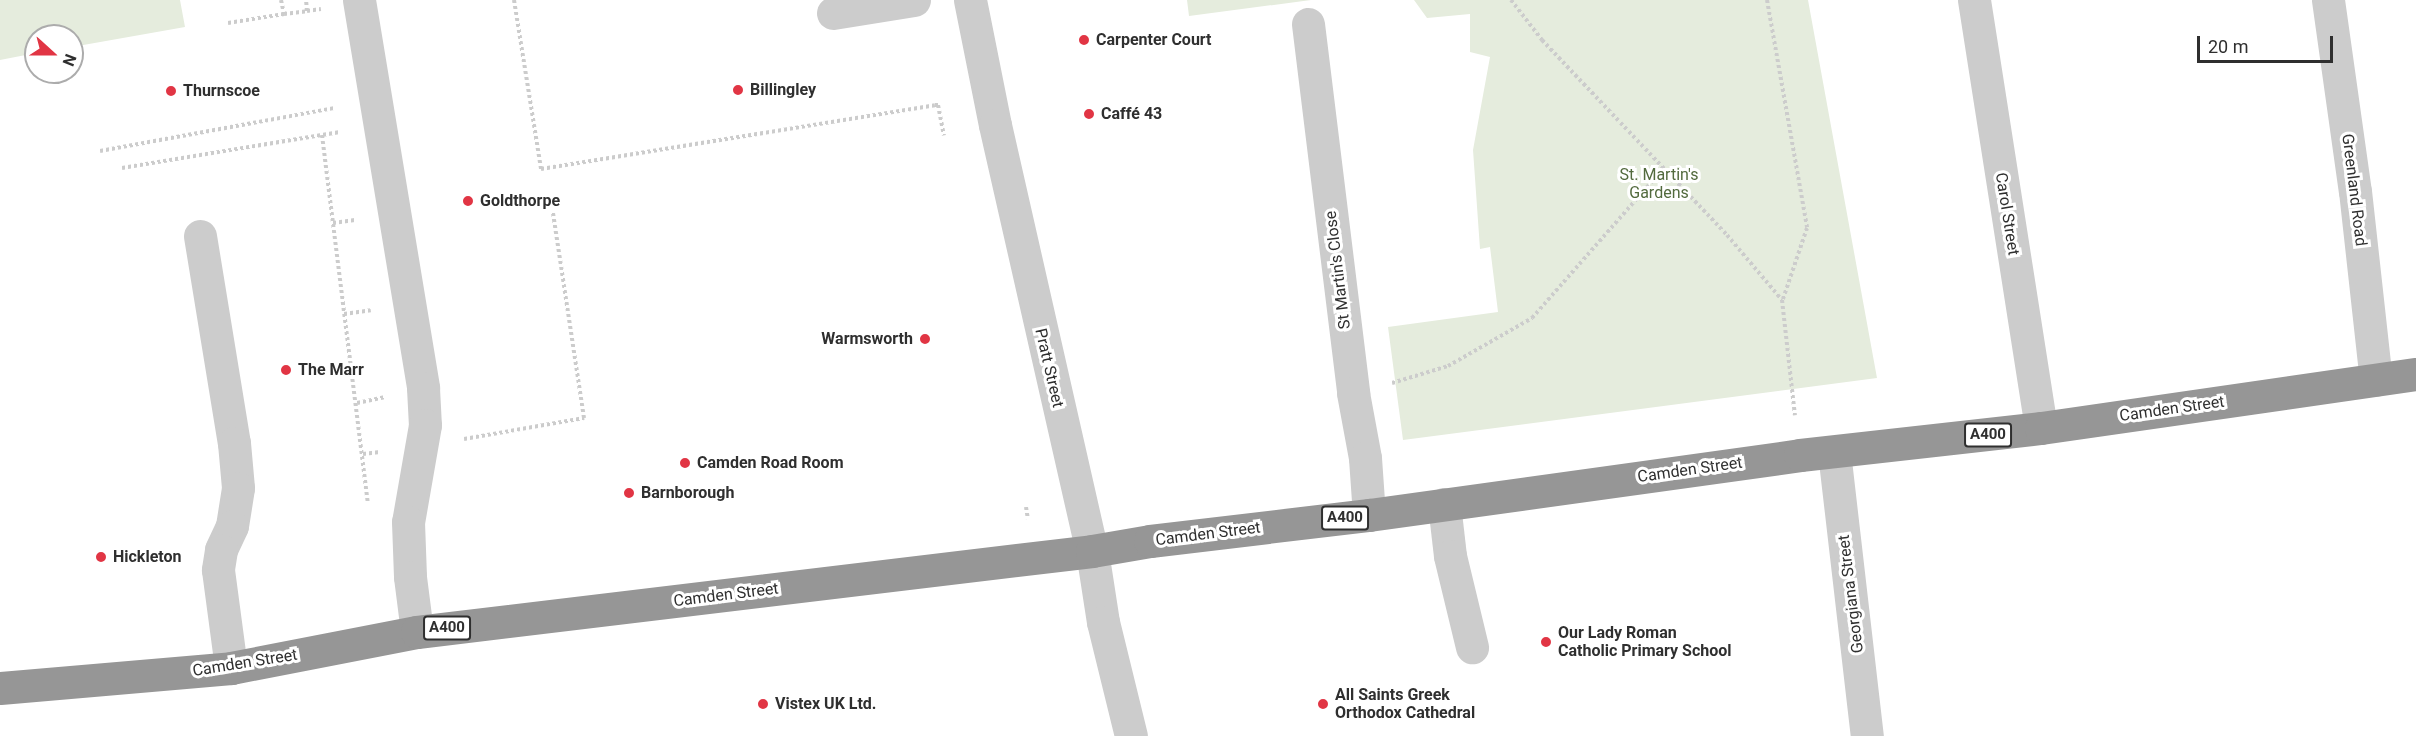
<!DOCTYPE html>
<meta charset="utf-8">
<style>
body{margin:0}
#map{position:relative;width:2416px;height:736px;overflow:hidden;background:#fff;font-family:Roboto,sans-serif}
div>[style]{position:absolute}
.green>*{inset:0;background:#e5ecdd}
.path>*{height:4px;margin-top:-2px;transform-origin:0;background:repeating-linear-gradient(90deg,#ccc 0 3px,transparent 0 6px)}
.minor>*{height:33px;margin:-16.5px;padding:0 16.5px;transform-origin:16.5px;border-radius:16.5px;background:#ccc}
.highway>*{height:33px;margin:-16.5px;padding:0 16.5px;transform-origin:16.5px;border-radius:16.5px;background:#969696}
.dots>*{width:16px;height:16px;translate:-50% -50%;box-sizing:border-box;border:3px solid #fff;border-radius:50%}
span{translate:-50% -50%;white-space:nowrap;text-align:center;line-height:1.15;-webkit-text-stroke:6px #fff;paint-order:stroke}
.shield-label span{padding:2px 4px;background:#fff;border:2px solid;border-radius:4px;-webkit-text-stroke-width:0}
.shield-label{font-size:15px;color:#2f2f2f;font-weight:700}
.poi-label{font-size:16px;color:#2f2f2f;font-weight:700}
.left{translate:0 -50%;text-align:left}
.right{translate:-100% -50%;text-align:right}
.park-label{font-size:16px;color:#526a3d}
.street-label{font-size:16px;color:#2f2f2f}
.north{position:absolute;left:24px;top:24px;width:60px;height:60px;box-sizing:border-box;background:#fff;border:2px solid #acacac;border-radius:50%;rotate:111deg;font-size:16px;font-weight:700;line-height:24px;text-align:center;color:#2f2f2f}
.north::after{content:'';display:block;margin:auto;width:21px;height:27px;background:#e13544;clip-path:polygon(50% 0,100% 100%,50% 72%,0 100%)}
.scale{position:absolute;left:2197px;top:36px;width:136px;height:27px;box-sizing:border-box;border:3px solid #2f2f2f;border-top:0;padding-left:8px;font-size:18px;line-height:21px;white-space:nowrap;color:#2f2f2f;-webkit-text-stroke:4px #fff;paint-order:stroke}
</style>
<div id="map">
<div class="green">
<i style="clip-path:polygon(0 0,180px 0,185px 27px,72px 47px,72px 36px,36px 36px,36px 53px,0 60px)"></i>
<i style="clip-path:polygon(1187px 0,1311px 0,1189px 16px)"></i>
<i style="clip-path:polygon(1414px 0,1808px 0,1877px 378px,1403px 440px,1388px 327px,1498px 312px,1490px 247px,1480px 249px,1473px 150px,1490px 57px,1470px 52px,1470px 14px,1427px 18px)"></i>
</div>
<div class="path">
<i style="left:281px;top:0;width:14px;rotate:78deg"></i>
<i style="left:284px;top:14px;width:23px;rotate:-7deg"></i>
<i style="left:307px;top:11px;width:11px;rotate:-95deg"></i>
<i style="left:514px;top:0;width:171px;rotate:80.9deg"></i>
<i style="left:541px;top:169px;width:399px;rotate:-9.2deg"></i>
<i style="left:935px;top:105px;width:3px"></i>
<i style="left:938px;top:105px;width:31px;rotate:79deg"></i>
<i style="left:1511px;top:0;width:51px;rotate:52.2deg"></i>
<i style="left:1542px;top:40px;width:269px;rotate:46.5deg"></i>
<i style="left:1727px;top:235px;width:85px;rotate:49.8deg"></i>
<i style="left:1782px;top:300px;width:116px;rotate:83.6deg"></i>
<i style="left:1767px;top:0;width:231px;rotate:80deg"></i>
<i style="left:1807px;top:228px;width:75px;rotate:108.7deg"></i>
<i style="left:307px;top:11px;width:14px;rotate:-8deg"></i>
<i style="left:228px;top:23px;width:57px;rotate:-9.1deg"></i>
<i style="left:322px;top:135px;width:371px;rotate:82.9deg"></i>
<i style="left:100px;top:151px;width:239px;rotate:-10.4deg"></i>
<i style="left:122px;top:168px;width:221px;rotate:-9.4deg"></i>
<i style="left:333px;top:223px;width:22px;rotate:-8deg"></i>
<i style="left:344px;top:314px;width:27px;rotate:-8deg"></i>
<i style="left:1392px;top:383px;width:59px;rotate:-16.9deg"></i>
<i style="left:1448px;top:366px;width:97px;rotate:-29.7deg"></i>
<i style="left:1532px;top:318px;width:197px;rotate:-48.7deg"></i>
<i style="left:357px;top:403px;width:29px;rotate:-12deg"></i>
<i style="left:464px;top:439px;width:122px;rotate:-9.9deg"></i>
<i style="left:584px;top:418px;width:208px;rotate:-98.6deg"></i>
<i style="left:363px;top:454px;width:17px;rotate:-7deg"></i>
<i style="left:1026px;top:507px;width:12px;rotate:81deg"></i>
</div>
<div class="minor">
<i style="left:359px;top:0;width:393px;rotate:80.6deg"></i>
<i style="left:423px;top:388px;width:37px;rotate:87deg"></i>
<i style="left:425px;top:425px;width:98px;rotate:99.9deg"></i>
<i style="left:408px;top:522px;width:55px;rotate:87.9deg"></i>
<i style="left:410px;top:577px;width:55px;rotate:82.7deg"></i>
<i style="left:970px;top:0;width:127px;rotate:78.7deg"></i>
<i style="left:995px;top:125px;width:437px;rotate:77.2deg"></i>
<i style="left:1092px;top:551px;width:72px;rotate:81.2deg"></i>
<i style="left:1103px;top:622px;width:117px;rotate:76.2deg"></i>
<i style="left:1974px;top:0;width:433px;rotate:81.1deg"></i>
<i style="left:2328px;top:0;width:193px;rotate:82deg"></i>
<i style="left:2355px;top:191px;width:190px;rotate:83.7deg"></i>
<i style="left:833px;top:13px;width:82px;rotate:-9.1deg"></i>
<i style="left:1308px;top:24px;width:372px;rotate:83deg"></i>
<i style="left:1353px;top:393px;width:66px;rotate:79.5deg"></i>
<i style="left:1365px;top:458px;width:57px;rotate:86deg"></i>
<i style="left:200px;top:236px;width:210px;rotate:80.7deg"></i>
<i style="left:234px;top:443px;width:45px;rotate:84.9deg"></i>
<i style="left:238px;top:488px;width:38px;rotate:99deg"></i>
<i style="left:232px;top:526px;width:26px;rotate:115deg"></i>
<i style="left:221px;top:550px;width:20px;rotate:99deg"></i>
<i style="left:218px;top:570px;width:99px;rotate:82.4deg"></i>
<i style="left:1834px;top:452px;width:286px;rotate:83.4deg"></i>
<i style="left:1444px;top:504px;width:52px;rotate:83.4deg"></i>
<i style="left:1450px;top:556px;width:94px;rotate:76.4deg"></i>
</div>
<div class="highway">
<i style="left:0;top:688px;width:232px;rotate:-4.9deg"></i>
<i style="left:231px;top:668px;width:189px;rotate:-11deg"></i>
<i style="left:417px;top:632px;width:680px;rotate:-6.84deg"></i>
<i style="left:1092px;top:551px;width:59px;rotate:-9.8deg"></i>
<i style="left:1150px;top:541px;width:221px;rotate:-6.8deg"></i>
<i style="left:1369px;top:515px;width:435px;rotate:-7.9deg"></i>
<i style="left:1800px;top:455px;width:243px;rotate:-6.4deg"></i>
<i style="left:2041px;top:428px;width:379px;rotate:-8.2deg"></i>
</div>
<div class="dots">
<i style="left:1084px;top:40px;background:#e13544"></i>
<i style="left:738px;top:90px;background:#e13544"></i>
<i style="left:171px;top:91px;background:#e13544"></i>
<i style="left:1089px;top:114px;background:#e13544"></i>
<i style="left:468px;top:201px;background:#e13544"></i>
<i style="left:925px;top:339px;background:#e13544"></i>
<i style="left:286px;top:370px;background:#e13544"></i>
<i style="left:685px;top:463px;background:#e13544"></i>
<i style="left:629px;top:493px;background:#e13544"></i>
<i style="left:101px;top:557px;background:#e13544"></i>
<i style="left:1546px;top:642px;background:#e13544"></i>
<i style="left:763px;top:704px;background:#e13544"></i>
<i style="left:1323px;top:704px;background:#e13544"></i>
</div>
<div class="shield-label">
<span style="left:1988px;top:435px">A400</span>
<span style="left:1345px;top:518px">A400</span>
<span style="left:447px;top:628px">A400</span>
</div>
<div class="poi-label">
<span class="left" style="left:1096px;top:40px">Carpenter Court</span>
<span class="left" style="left:750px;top:90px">Billingley</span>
<span class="left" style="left:183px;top:91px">Thurnscoe</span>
<span class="left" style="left:1101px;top:114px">Caffé 43</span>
<span class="left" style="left:480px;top:201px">Goldthorpe</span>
<span class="right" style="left:913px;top:339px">Warmsworth</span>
<span class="left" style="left:298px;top:370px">The Marr</span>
<span class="left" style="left:697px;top:463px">Camden Road Room</span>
<span class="left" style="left:641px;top:493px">Barnborough</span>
<span class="left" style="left:113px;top:557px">Hickleton</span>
<span class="left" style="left:1558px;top:642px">Our Lady Roman<br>Catholic Primary School</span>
<span class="left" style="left:1335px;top:704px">All Saints Greek<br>Orthodox Cathedral</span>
<span class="left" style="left:775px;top:704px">Vistex UK Ltd.</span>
</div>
<div class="park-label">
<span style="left:1659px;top:184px">St. Martin's<br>Gardens</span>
</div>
<div class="street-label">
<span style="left:2354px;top:190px;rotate:83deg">Greenland Road</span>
<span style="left:2007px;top:214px;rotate:81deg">Carol Street</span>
<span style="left:1338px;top:270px;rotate:-97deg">St Martin's Close</span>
<span style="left:1049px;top:368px;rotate:77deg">Pratt Street</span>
<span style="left:2172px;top:409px;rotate:-8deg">Camden Street</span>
<span style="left:1690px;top:470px;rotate:-8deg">Camden Street</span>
<span style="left:1208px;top:534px;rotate:-7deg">Camden Street</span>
<span style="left:1851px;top:594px;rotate:-97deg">Georgiana Street</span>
<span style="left:726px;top:595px;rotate:-7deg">Camden Street</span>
<span style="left:245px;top:663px;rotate:-9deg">Camden Street</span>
</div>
<div class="north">N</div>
<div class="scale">20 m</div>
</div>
